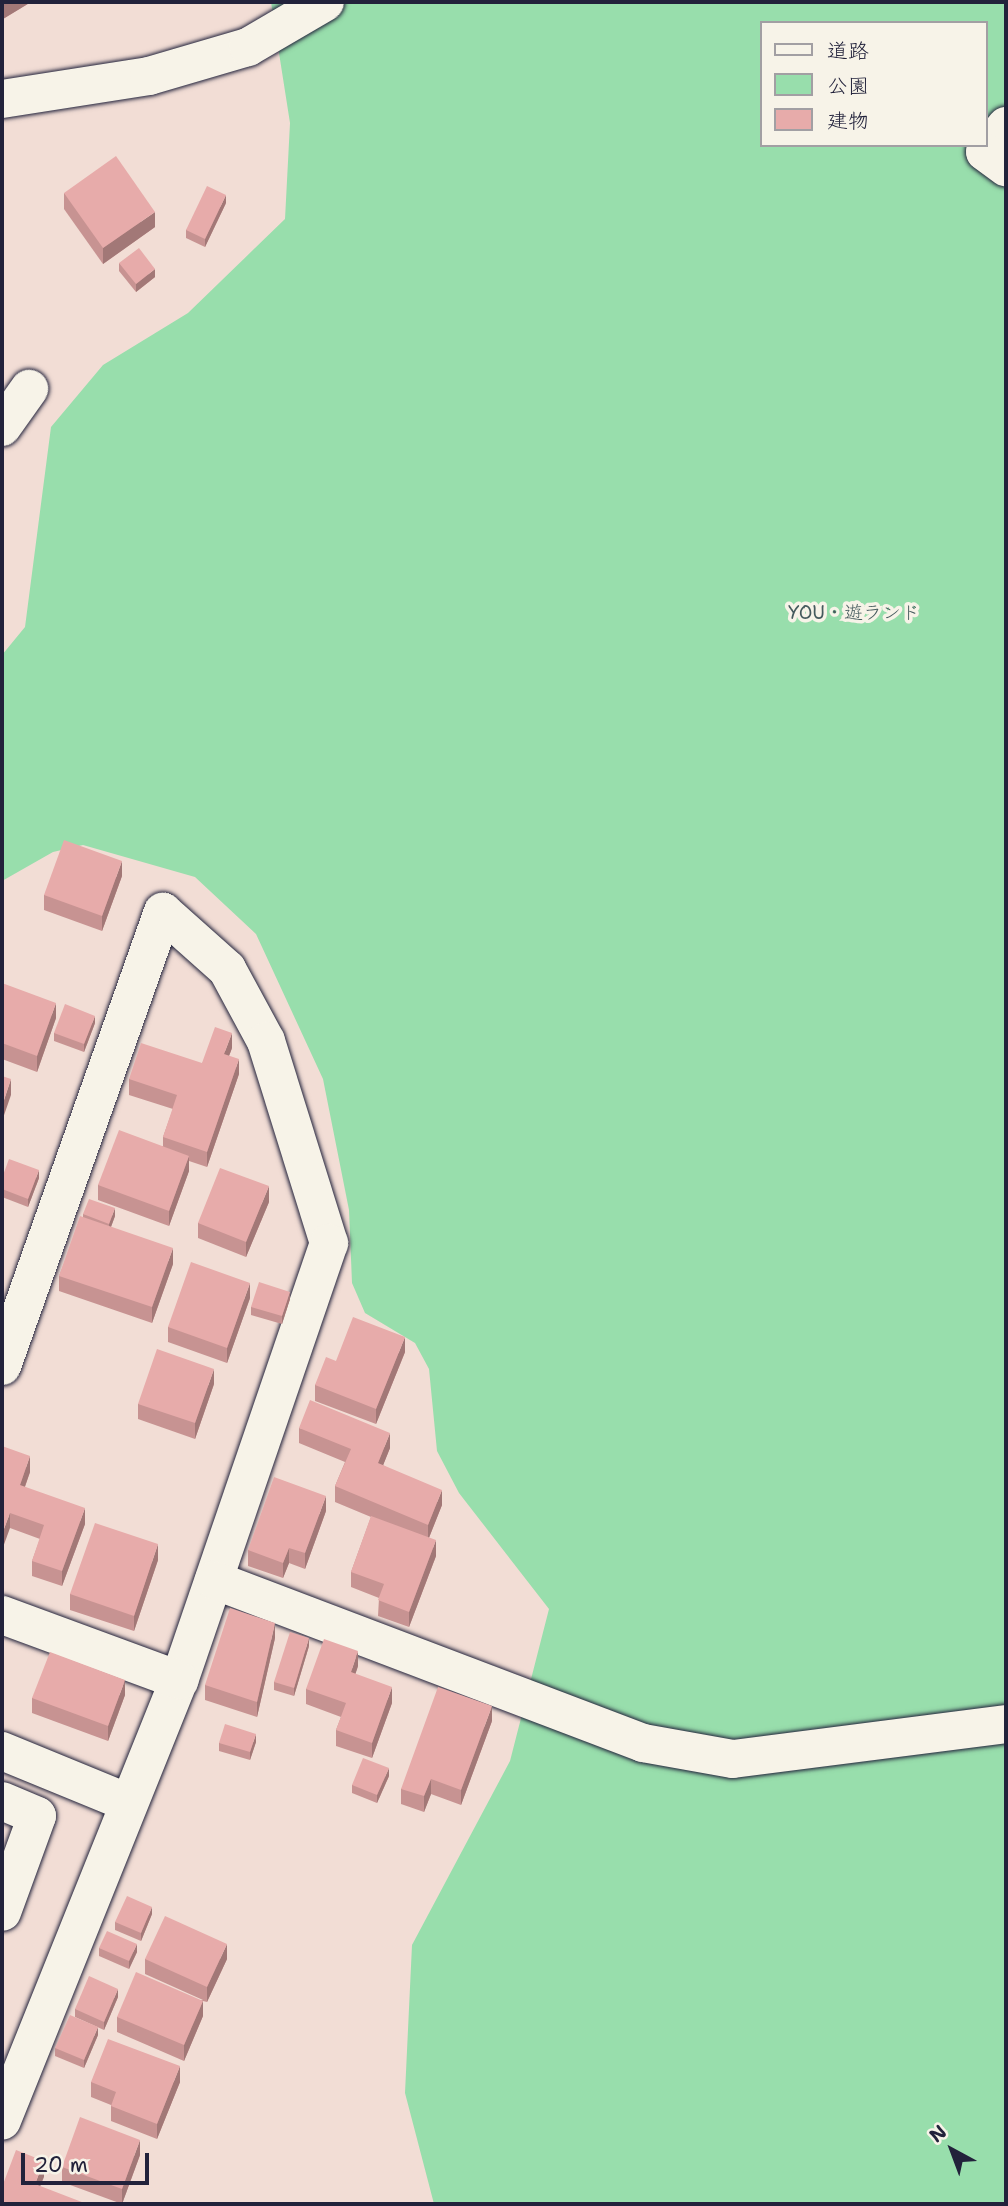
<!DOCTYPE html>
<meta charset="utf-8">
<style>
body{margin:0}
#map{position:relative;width:1008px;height:2206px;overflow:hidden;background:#f2ddd5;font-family:"Shantell Sans","Klee One",sans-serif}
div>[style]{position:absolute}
.green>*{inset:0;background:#98deac}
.roads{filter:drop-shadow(0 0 2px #22223b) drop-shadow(0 0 2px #22223b)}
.minor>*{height:38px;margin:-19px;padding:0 19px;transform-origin:19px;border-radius:19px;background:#f7f3e8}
.wall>*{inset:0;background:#c79392}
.shaded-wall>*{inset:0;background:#a27877}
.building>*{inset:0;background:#e7abaa}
span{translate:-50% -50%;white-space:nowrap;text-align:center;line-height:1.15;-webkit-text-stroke:7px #f7f3e8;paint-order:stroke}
.park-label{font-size:19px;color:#455a5d}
.frame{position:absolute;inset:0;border:4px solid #22223b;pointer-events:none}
.legend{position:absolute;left:760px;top:21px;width:228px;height:126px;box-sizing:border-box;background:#f7f3e8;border:2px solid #a29fa3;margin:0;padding:9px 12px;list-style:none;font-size:21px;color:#22223b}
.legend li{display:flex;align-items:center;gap:14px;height:35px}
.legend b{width:35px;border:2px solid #a29fa3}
.north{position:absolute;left:917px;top:2115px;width:70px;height:70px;-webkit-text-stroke:5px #f7f3e8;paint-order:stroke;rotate:319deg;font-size:19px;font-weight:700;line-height:28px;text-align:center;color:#22223b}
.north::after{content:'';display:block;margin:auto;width:24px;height:32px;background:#22223b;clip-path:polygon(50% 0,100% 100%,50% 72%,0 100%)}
.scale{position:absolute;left:21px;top:2153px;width:128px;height:32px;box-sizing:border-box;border:4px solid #22223b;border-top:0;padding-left:9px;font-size:21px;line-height:24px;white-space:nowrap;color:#22223b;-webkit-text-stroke:5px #f7f3e8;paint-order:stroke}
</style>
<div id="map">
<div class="green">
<i style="clip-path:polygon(evenodd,271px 2px,1006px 2px,1006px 2204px,434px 2204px,405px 2093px,412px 1945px,510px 1761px,549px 1609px,459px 1493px,437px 1451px,429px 1369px,415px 1343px,365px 1313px,352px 1283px,349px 1210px,323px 1079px,256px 934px,195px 877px,83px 845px,53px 852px,2px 881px,2px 655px,25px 627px,51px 427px,103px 365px,188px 313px,285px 219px,290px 123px,271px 2px,761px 23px,985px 23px,985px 145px,761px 145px,761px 23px)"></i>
</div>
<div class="roads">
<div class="minor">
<i style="left:2px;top:99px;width:149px;rotate:-8.9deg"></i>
<i style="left:149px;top:76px;width:103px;rotate:-16.3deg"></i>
<i style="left:248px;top:47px;width:89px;rotate:-30.3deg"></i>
<i style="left:1006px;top:126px;width:33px;rotate:129deg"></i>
<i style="left:985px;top:152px;width:26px;rotate:36deg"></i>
<i style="left:2px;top:427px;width:47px;rotate:-54.6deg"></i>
<i style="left:2px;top:1366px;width:482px;rotate:-70.5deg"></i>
<i style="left:163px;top:912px;width:86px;rotate:41.7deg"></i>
<i style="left:227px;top:969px;width:82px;rotate:61.6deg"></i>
<i style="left:266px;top:1041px;width:212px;rotate:72.7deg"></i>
<i style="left:329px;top:1243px;width:462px;rotate:108.9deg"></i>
<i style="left:179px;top:1680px;width:475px;rotate:111.9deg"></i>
<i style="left:214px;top:1580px;width:459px;rotate:20.8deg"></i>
<i style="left:643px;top:1743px;width:91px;rotate:10.1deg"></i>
<i style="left:733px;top:1759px;width:275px;rotate:-7.3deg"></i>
<i style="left:2px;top:1615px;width:189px;rotate:20.2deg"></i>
<i style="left:2px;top:1751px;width:137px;rotate:22.3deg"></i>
<i style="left:2px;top:1801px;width:38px;rotate:23deg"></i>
<i style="left:37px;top:1816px;width:102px;rotate:110deg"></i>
</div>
</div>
<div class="wall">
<i style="clip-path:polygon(2px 2px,31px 2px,3px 19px,2px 17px)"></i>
<i style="clip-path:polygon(64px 193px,155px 227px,103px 264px,64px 209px)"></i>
<i style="clip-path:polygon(226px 203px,205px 247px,186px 238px,186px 230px)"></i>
<i style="clip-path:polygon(119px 263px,155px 277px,136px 292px,119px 271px)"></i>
<i style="clip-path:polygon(122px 876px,102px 931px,44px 910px,44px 895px)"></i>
<i style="clip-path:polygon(2px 983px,56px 1018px,37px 1072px,2px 1059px)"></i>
<i style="clip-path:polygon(95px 1023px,84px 1052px,54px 1041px,54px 1033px)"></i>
<i style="clip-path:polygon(232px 1048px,229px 1056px,239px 1074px,207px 1167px,189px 1161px,189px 1171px,169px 1226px,98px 1200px,98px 1185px,163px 1146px,163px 1137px,173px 1109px,129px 1095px,129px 1079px,202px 1063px)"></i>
<i style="clip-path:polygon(2px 1178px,39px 1178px,28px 1207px,2px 1197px)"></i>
<i style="clip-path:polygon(269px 1202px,246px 1257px,198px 1238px,198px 1223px)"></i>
<i style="clip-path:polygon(83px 1214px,115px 1216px,111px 1227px,173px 1264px,152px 1323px,59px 1291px,59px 1276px,83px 1217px)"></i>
<i style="clip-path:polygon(250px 1298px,227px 1363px,168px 1342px,168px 1327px)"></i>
<i style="clip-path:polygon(290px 1299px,282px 1324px,251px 1315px,251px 1307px)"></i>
<i style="clip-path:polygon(405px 1352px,376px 1424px,315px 1401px,315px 1385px,336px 1361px)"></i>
<i style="clip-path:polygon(214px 1384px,195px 1439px,138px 1419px,138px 1404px)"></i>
<i style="clip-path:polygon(299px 1428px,390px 1448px,383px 1465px,442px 1505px,429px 1538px,436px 1556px,409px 1627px,378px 1616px,379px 1598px,351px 1587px,351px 1572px,371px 1517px,335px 1502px,335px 1486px,345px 1462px,299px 1443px)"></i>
<i style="clip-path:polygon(2px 1446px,30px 1472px,25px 1487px,85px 1524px,62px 1586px,32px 1576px,32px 1561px,40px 1539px,10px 1528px)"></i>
<i style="clip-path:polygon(326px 1511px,305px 1569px,289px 1563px,283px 1578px,248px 1566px,248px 1550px)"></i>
<i style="clip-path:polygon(158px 1560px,134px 1631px,70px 1610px,70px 1594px)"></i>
<i style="clip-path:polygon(275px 1638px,257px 1717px,205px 1700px,205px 1685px)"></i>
<i style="clip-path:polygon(309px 1646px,294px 1696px,274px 1690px,274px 1682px)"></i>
<i style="clip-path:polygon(358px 1666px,355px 1674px,392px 1703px,372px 1758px,336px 1746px,336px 1730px,341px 1717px,306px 1704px,306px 1689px)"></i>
<i style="clip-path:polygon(125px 1695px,108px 1741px,32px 1713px,32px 1698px)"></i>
<i style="clip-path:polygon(492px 1721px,461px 1805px,431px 1794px,424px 1812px,401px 1804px,401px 1789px)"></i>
<i style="clip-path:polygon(256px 1742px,250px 1760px,219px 1751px,219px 1743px)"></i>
<i style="clip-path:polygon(389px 1776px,377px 1803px,352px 1793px,352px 1785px)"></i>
<i style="clip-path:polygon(152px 1914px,141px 1941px,115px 1930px,115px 1922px)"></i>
<i style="clip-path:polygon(99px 1948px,137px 1952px,129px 1969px,99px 1956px)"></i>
<i style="clip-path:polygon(145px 1959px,227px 1959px,207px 2002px,203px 2001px,203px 2016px,184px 2061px,117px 2032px,117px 2017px,203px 2000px,145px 1974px)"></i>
<i style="clip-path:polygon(118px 1997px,104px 2030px,75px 2017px,75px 2009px)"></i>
<i style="clip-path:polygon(98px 2035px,84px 2068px,55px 2056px,55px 2048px)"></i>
<i style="clip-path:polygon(91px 2082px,180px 2082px,157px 2139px,111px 2121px,111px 2105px,91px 2097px)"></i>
<i style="clip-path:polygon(140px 2155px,122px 2204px,62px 2182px,62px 2167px)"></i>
</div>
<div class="shaded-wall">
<i style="clip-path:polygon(6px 2px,31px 2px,3px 19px,3px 3px)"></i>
<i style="clip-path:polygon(226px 195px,226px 203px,205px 247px,205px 239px)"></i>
<i style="clip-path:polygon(155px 212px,155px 227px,103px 264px,103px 248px)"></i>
<i style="clip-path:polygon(155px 269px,155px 277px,136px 292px,136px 284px)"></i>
<i style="clip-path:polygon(122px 861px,122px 876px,102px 931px,102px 916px)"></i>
<i style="clip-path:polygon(56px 1003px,56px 1018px,37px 1072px,37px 1056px)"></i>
<i style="clip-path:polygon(95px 1016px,95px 1023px,84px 1052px,84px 1044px)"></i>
<i style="clip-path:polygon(232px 1033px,232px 1048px,224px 1069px,224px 1054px)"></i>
<i style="clip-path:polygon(239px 1059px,239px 1074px,207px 1167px,207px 1152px)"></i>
<i style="clip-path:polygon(11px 1079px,11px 1095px,2px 1121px,2px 1106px)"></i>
<i style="clip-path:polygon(189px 1156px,189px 1171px,169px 1226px,169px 1211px)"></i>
<i style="clip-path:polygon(39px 1170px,39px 1178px,28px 1207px,28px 1199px)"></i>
<i style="clip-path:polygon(269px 1186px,269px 1202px,246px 1257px,246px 1242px)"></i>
<i style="clip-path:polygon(115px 1208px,115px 1216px,109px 1232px,109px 1224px)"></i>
<i style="clip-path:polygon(173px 1248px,173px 1264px,152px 1323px,152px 1307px)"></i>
<i style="clip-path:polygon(250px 1283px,250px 1298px,227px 1363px,227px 1348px)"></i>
<i style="clip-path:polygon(290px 1292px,290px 1299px,282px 1324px,282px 1316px)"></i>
<i style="clip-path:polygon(405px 1337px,405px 1352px,376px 1424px,376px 1409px)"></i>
<i style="clip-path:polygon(214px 1369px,214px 1384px,195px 1439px,195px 1423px)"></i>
<i style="clip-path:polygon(390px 1433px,390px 1448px,378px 1478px,378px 1463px)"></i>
<i style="clip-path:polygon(30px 1456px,30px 1472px,20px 1500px,20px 1485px)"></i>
<i style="clip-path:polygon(442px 1490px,442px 1505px,428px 1540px,428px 1525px)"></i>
<i style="clip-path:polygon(326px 1496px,326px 1511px,305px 1569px,305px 1553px)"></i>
<i style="clip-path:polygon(85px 1508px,85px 1524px,62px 1586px,62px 1571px)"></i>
<i style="clip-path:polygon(10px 1513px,10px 1528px,2px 1550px,2px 1534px)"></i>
<i style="clip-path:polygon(436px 1540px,436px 1556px,409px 1627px,409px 1612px)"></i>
<i style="clip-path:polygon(158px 1544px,158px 1560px,134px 1631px,134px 1616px)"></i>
<i style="clip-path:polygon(289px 1548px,289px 1563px,283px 1578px,283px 1563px)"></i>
<i style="clip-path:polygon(275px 1623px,275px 1638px,257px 1717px,257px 1702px)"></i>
<i style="clip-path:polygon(309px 1638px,309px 1646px,294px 1696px,294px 1688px)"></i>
<i style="clip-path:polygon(358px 1651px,358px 1666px,351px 1688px,351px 1672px)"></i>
<i style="clip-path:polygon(125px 1680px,125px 1695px,108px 1741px,108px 1726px)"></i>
<i style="clip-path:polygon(392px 1687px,392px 1703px,372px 1758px,372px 1743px)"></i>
<i style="clip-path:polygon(492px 1706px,492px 1721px,461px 1805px,461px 1790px)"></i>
<i style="clip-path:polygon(256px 1734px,256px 1742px,250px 1760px,250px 1752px)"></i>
<i style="clip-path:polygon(389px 1768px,389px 1776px,377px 1803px,377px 1795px)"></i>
<i style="clip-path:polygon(431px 1779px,431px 1794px,424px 1812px,424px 1796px)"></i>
<i style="clip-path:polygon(152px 1907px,152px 1914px,141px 1941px,141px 1933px)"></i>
<i style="clip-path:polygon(137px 1944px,137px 1952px,129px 1969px,129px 1961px)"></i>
<i style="clip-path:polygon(227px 1944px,227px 1959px,207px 2002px,207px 1987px)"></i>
<i style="clip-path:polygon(118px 1989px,118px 1997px,104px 2030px,104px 2022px)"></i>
<i style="clip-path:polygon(203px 2001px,203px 2016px,184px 2061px,184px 2045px)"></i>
<i style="clip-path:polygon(98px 2027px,98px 2035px,84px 2068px,84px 2060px)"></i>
<i style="clip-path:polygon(180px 2066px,180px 2082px,157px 2139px,157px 2124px)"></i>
<i style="clip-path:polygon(140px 2140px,140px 2155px,122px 2204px,122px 2189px)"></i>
<i style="clip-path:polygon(44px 2161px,44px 2177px,35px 2199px,35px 2184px)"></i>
</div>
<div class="building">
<i style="clip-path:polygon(116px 156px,155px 212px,103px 248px,64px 193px)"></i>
<i style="clip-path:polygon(207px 186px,226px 195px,205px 239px,186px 230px)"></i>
<i style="clip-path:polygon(139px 248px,155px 269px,136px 284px,119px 263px)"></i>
<i style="clip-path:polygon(64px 840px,122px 861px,102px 916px,44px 895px)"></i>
<i style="clip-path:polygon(2px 983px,56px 1003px,37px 1056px,2px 1043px)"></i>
<i style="clip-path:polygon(65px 1004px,95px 1016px,84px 1044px,54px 1033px)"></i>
<i style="clip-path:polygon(215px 1027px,232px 1033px,224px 1054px,239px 1059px,207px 1152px,163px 1137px,177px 1095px,129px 1079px,141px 1043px,202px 1063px)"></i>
<i style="clip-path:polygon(2px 1076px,11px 1079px,2px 1106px)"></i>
<i style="clip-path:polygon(119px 1130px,189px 1156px,169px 1211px,98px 1185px)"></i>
<i style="clip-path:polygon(9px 1159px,39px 1170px,28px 1199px,2px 1189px,2px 1178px)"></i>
<i style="clip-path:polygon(220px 1168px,269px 1186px,246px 1242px,198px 1223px)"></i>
<i style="clip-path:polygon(89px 1199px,115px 1208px,109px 1224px,83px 1214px)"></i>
<i style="clip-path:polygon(80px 1216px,173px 1248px,152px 1307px,59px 1276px)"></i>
<i style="clip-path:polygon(191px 1262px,250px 1283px,227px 1348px,168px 1327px)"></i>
<i style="clip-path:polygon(259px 1282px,290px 1292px,282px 1316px,251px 1307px)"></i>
<i style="clip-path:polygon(353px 1317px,405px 1337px,376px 1409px,315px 1385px,326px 1357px,336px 1361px)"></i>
<i style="clip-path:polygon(157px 1349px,214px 1369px,195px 1423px,138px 1404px)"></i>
<i style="clip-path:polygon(310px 1400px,390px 1433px,378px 1463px,442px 1490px,428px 1525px,335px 1486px,351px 1449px,299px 1428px)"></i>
<i style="clip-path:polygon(2px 1446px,30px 1456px,20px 1485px,85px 1508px,62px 1571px,32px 1561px,44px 1525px,10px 1513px,2px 1534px)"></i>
<i style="clip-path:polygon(274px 1477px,326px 1496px,305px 1553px,289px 1548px,283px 1563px,248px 1550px)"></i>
<i style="clip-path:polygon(371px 1516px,436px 1540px,409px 1612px,378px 1600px,384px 1584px,351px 1572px)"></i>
<i style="clip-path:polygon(95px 1523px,158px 1544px,134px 1616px,70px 1594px)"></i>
<i style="clip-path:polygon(230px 1608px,275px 1623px,257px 1702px,205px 1685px)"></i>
<i style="clip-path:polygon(290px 1632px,309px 1638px,294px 1688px,274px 1682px)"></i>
<i style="clip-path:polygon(324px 1639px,358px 1651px,351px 1672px,392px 1687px,372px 1743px,336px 1730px,346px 1703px,306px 1689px)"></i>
<i style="clip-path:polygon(50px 1652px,125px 1680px,108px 1726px,32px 1698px)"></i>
<i style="clip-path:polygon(438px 1687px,492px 1706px,461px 1790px,431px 1779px,424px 1796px,401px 1789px)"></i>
<i style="clip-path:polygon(225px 1724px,256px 1734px,250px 1752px,219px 1743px)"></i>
<i style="clip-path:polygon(363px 1758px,389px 1768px,377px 1795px,352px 1785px)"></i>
<i style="clip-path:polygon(127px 1896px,152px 1907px,141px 1933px,115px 1922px)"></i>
<i style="clip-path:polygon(165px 1916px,227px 1944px,207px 1987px,145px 1959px)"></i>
<i style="clip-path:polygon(107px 1931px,137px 1944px,129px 1961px,99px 1948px)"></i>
<i style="clip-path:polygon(136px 1972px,203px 2001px,184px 2045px,117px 2017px)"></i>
<i style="clip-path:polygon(89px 1976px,118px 1989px,104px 2022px,75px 2009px)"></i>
<i style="clip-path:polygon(70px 2015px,98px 2027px,84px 2060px,55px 2048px)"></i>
<i style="clip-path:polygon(108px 2039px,180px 2066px,157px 2124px,111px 2106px,116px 2092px,91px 2082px)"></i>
<i style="clip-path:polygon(80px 2117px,140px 2140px,122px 2189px,62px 2167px)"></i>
<i style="clip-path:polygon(16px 2150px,44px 2161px,35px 2184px,87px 2204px,2px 2204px,2px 2187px)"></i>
</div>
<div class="park-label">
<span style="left:854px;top:613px">YOU・遊ランド</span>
</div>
<div class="frame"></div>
<ul class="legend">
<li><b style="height:9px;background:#f7f3e8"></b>道路</li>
<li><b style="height:19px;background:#98deac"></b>公園</li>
<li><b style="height:19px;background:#e7abaa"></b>建物</li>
</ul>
<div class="north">N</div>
<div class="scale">20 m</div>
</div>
